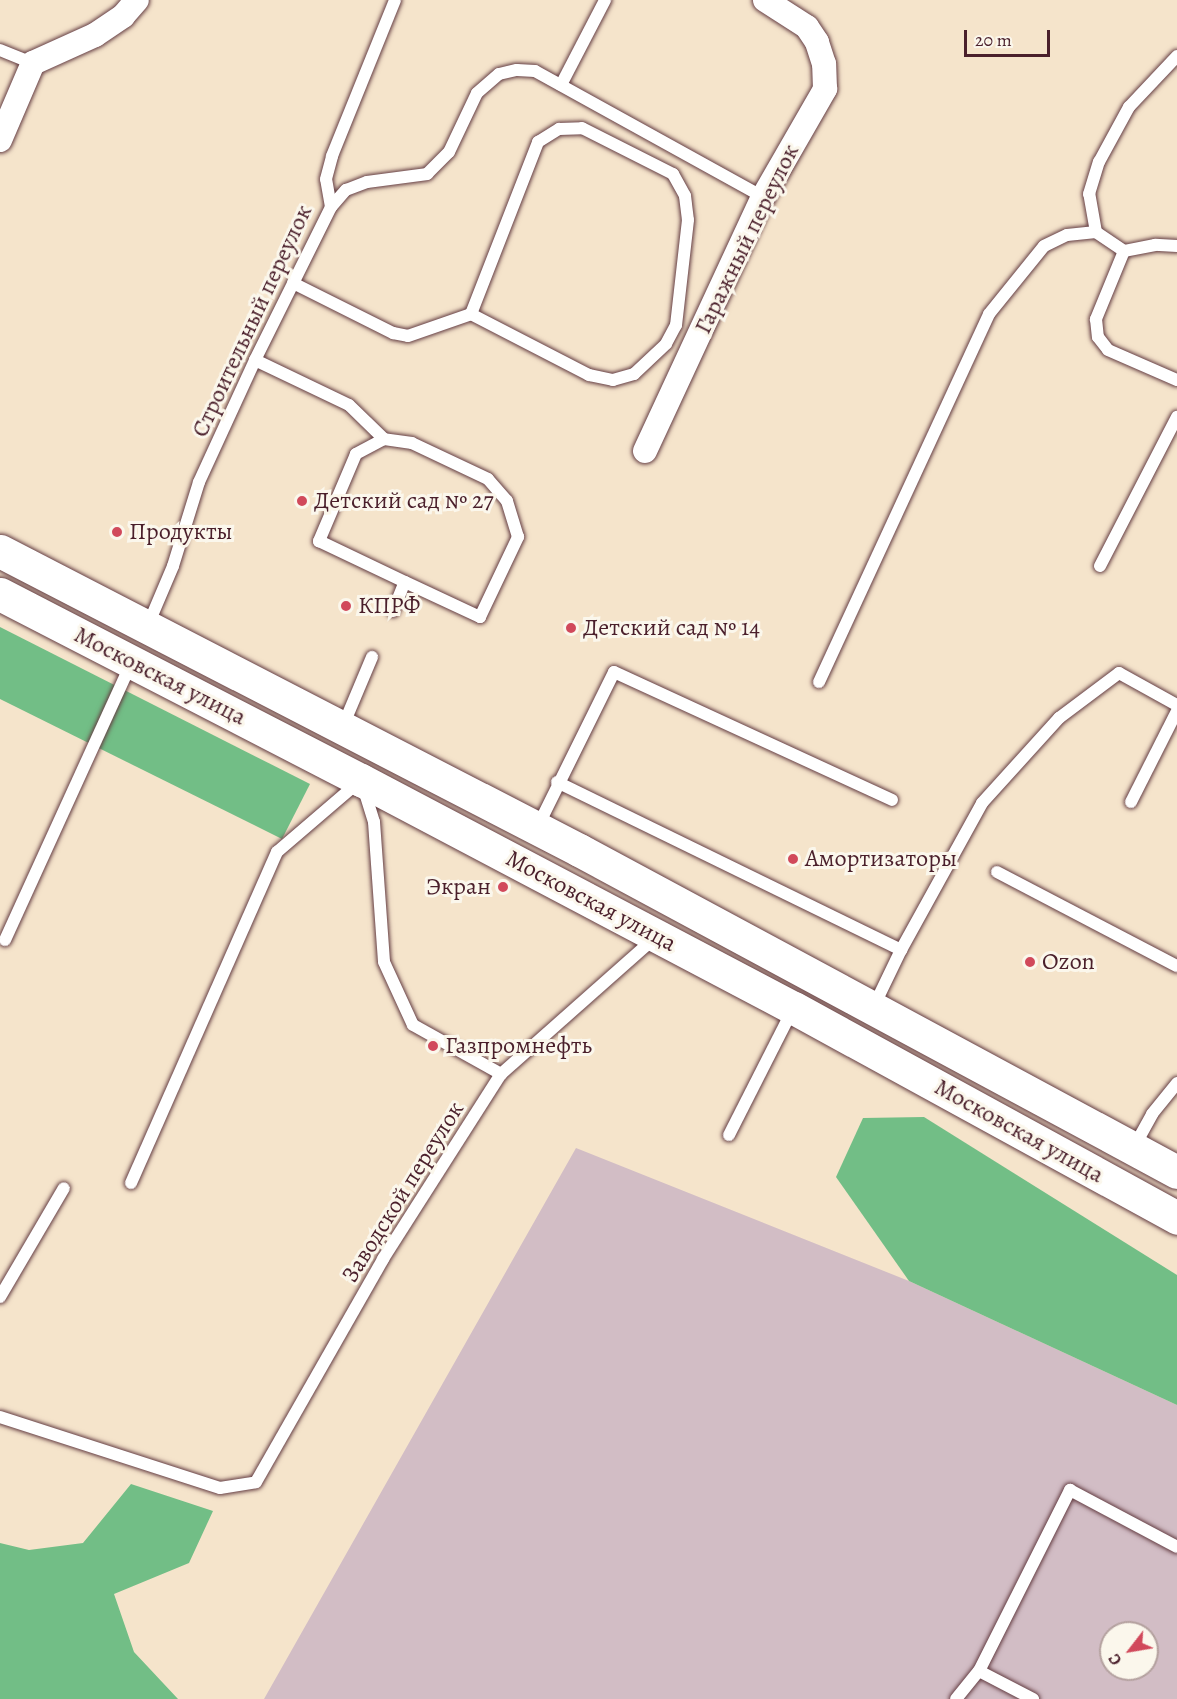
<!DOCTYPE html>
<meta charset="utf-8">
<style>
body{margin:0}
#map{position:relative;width:1177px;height:1699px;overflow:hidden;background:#f5e4cb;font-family:Alegreya,serif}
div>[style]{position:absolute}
.industrial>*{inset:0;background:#d2bdc5}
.forest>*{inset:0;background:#72be86}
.roads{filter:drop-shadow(0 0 2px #643d43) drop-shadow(0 0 2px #643d43)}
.lane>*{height:12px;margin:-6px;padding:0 6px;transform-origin:6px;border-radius:6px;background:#fff}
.street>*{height:24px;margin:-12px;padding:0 12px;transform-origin:12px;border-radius:12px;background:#fff}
.primary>*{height:33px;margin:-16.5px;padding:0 16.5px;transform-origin:16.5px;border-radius:16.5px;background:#fff}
.dots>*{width:16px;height:16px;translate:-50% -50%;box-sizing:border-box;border:3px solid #fbf7ec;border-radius:50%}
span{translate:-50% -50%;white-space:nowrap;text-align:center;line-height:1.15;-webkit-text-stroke:6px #fbf7ec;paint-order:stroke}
.street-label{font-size:24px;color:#4a1f2b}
.poi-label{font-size:24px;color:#4a1f2b}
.left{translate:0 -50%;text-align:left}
.right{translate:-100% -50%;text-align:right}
.north{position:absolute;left:1099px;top:1621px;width:60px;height:60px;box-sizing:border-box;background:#fbf7ec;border:2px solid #b4a19f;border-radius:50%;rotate:239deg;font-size:16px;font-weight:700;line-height:24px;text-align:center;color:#4a1f2b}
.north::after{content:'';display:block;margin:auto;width:21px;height:27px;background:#d1495b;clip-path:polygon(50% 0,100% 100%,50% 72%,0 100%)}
.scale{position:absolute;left:964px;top:30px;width:86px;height:27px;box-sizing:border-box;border:3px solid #4a1f2b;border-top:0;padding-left:8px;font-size:18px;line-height:21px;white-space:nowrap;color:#4a1f2b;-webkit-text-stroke:4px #fbf7ec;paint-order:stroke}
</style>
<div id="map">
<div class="industrial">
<i style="clip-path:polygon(evenodd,576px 1148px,909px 1281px,1177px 1405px,1177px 1699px,264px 1699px,576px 1148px,1111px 1633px,1147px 1633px,1147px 1669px,1111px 1669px,1111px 1633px)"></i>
</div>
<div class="forest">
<i style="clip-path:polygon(0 627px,310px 784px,282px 839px,0 699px)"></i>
<i style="clip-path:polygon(924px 1117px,1177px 1275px,1177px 1405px,909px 1281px,836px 1177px,863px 1118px)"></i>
<i style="clip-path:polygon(131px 1484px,213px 1511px,189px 1563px,114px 1594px,134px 1652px,178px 1699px,0 1699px,0 1543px,29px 1550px,83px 1543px)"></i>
</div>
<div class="roads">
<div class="lane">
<i style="left:0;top:50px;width:35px;rotate:22deg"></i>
<i style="left:561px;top:85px;width:96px;rotate:-62.6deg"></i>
<i style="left:331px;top:207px;width:23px;rotate:-49deg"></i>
<i style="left:346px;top:190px;width:22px;rotate:-21deg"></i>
<i style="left:367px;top:182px;width:61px;rotate:-7.6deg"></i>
<i style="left:427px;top:174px;width:31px;rotate:-45deg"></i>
<i style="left:449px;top:152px;width:65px;rotate:-64.6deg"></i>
<i style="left:477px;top:93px;width:29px;rotate:-41deg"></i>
<i style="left:499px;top:74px;width:18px;rotate:-13deg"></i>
<i style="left:517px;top:70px;width:18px;rotate:3deg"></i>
<i style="left:535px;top:71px;width:260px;rotate:28.9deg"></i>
<i style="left:1177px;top:246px;width:22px;rotate:-177deg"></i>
<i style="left:1155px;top:245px;width:32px;rotate:169deg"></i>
<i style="left:1124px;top:251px;width:74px;rotate:112.4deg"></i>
<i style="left:1096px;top:319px;width:18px;rotate:84deg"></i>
<i style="left:1098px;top:337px;width:16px;rotate:52deg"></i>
<i style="left:1108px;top:350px;width:75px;rotate:23.5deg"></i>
<i style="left:1124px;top:251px;width:34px;rotate:-146deg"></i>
<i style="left:1096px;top:232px;width:39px;rotate:-100deg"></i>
<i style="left:1089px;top:194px;width:34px;rotate:-73deg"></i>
<i style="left:1099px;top:162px;width:63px;rotate:-61.4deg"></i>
<i style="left:1129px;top:107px;width:70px;rotate:-46.7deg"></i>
<i style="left:293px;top:283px;width:112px;rotate:26.6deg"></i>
<i style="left:393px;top:333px;width:15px;rotate:11deg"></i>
<i style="left:408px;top:336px;width:67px;rotate:-19.2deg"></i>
<i style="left:471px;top:314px;width:185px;rotate:-68.7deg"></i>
<i style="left:538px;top:142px;width:25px;rotate:-32deg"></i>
<i style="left:559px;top:129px;width:23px;rotate:-2deg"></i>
<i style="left:582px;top:128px;width:102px;rotate:26.8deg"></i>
<i style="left:673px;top:174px;width:25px;rotate:61deg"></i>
<i style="left:685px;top:196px;width:24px;rotate:83deg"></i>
<i style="left:688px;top:220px;width:106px;rotate:96.5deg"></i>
<i style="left:676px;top:325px;width:21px;rotate:118deg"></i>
<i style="left:666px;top:344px;width:44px;rotate:136.8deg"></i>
<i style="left:634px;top:374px;width:22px;rotate:164deg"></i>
<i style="left:613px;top:380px;width:25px;rotate:-168deg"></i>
<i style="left:589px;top:375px;width:133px;rotate:-152.7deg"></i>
<i style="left:255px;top:360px;width:104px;rotate:25.6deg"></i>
<i style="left:349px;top:405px;width:49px;rotate:44.2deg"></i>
<i style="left:1100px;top:566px;width:168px;rotate:-62.7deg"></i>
<i style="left:393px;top:611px;width:31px;rotate:-68deg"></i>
<i style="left:405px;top:582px;width:83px;rotate:25deg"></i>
<i style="left:480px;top:617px;width:89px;rotate:-64.6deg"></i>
<i style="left:518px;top:537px;width:38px;rotate:-107deg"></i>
<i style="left:507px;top:501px;width:29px;rotate:-131deg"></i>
<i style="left:488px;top:479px;width:84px;rotate:-154.7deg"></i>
<i style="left:412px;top:443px;width:28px;rotate:-172deg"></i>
<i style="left:384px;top:439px;width:32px;rotate:152deg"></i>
<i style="left:356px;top:454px;width:95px;rotate:113deg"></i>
<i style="left:319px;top:541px;width:95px;rotate:25.5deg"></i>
<i style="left:148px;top:625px;width:64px;rotate:-67deg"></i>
<i style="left:173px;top:566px;width:88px;rotate:-72.8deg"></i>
<i style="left:199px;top:482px;width:134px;rotate:-65.3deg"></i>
<i style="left:255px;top:360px;width:171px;rotate:-63.6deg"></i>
<i style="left:331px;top:207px;width:28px;rotate:-100deg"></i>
<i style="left:326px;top:179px;width:24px;rotate:-75deg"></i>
<i style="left:332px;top:156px;width:168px;rotate:-68deg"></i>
<i style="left:819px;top:682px;width:405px;rotate:-65.2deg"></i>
<i style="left:989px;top:314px;width:87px;rotate:-51deg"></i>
<i style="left:1044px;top:246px;width:25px;rotate:-26deg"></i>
<i style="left:1067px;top:235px;width:29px;rotate:-6deg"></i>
<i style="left:343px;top:726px;width:75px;rotate:-67.2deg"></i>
<i style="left:557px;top:782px;width:383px;rotate:26deg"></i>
<i style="left:1131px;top:802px;width:102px;rotate:-63.2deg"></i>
<i style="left:537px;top:828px;width:174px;rotate:-63.7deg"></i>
<i style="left:614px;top:672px;width:306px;rotate:24.7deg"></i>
<i style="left:997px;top:872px;width:203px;rotate:27.6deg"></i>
<i style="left:5px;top:940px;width:304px;rotate:-65.5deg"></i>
<i style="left:874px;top:1006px;width:62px;rotate:-64.3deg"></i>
<i style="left:901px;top:950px;width:168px;rotate:-61.1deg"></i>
<i style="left:982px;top:803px;width:115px;rotate:-47.8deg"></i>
<i style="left:1059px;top:718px;width:75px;rotate:-36.9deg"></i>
<i style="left:1119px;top:673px;width:66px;rotate:28.9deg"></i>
<i style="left:729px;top:1135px;width:141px;rotate:-63.1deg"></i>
<i style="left:1134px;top:1147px;width:38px;rotate:-61deg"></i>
<i style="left:1152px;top:1114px;width:40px;rotate:-51deg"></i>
<i style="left:131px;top:1183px;width:362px;rotate:-66.2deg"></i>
<i style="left:277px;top:852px;width:111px;rotate:-40.6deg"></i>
<i style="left:361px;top:780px;width:44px;rotate:72.8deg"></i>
<i style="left:374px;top:822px;width:140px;rotate:85.9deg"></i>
<i style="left:384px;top:962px;width:69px;rotate:65.3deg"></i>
<i style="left:413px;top:1025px;width:101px;rotate:29.1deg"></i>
<i style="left:0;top:1297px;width:126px;rotate:-59.6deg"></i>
<i style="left:0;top:1417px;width:231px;rotate:17.9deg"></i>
<i style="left:220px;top:1488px;width:36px;rotate:-9deg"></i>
<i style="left:256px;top:1482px;width:257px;rotate:-60.3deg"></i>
<i style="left:383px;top:1259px;width:219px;rotate:-57.5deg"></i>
<i style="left:501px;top:1074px;width:207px;rotate:-41.5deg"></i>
<i style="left:979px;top:1671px;width:61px;rotate:27.4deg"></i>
<i style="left:956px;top:1699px;width:36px;rotate:-51deg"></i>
<i style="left:979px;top:1671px;width:203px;rotate:-63.3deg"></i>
<i style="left:1070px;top:1490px;width:121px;rotate:28deg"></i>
</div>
<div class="street">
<i style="left:0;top:140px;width:84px;rotate:-66.8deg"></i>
<i style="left:33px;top:63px;width:68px;rotate:-24.3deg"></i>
<i style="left:95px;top:35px;width:34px;rotate:-34deg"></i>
<i style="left:123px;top:16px;width:21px;rotate:-49deg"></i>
<i style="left:645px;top:451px;width:280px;rotate:-65.1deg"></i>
<i style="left:763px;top:197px;width:125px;rotate:-60.1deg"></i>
<i style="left:825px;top:89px;width:25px;rotate:-92deg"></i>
<i style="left:824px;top:64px;width:23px;rotate:-108deg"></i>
<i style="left:817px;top:42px;width:18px;rotate:-124deg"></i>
<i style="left:807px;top:27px;width:50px;rotate:-147.3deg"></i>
</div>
<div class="primary">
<i style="left:0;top:551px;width:652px;rotate:27.31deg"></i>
<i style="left:579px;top:850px;width:679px;rotate:28.3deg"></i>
<i style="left:0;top:594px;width:406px;rotate:27.3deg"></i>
<i style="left:361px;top:780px;width:489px;rotate:27.8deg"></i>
<i style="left:794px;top:1008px;width:437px;rotate:28.7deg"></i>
</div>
</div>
<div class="dots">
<i style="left:302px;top:501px;background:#d1495b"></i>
<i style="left:117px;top:532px;background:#d1495b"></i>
<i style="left:346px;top:606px;background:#d1495b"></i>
<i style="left:571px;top:628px;background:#d1495b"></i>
<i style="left:793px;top:859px;background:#d1495b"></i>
<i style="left:503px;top:887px;background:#d1495b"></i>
<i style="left:1030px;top:962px;background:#d1495b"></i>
<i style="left:433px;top:1046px;background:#d1495b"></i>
</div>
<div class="street-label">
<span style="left:747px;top:239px;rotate:-64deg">Гаражный переулок</span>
<span style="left:252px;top:321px;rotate:-65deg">Строительный переулок</span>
<span style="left:160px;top:676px;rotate:27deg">Московская улица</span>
<span style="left:591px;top:901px;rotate:28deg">Московская улица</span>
<span style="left:1019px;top:1131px;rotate:29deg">Московская улица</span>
<span style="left:403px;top:1192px;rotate:-58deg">Заводской переулок</span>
</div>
<div class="poi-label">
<span class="left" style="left:314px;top:501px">Детский сад № 27</span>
<span class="left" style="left:129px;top:532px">Продукты</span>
<span class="left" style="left:358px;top:606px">КПРФ</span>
<span class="left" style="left:583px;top:628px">Детский сад № 14</span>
<span class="left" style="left:805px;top:859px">Амортизаторы</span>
<span class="right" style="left:491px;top:887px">Экран</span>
<span class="left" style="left:1042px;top:962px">Ozon</span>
<span class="left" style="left:445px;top:1046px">Газпромнефть</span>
</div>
<div class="north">С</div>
<div class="scale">20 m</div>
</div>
